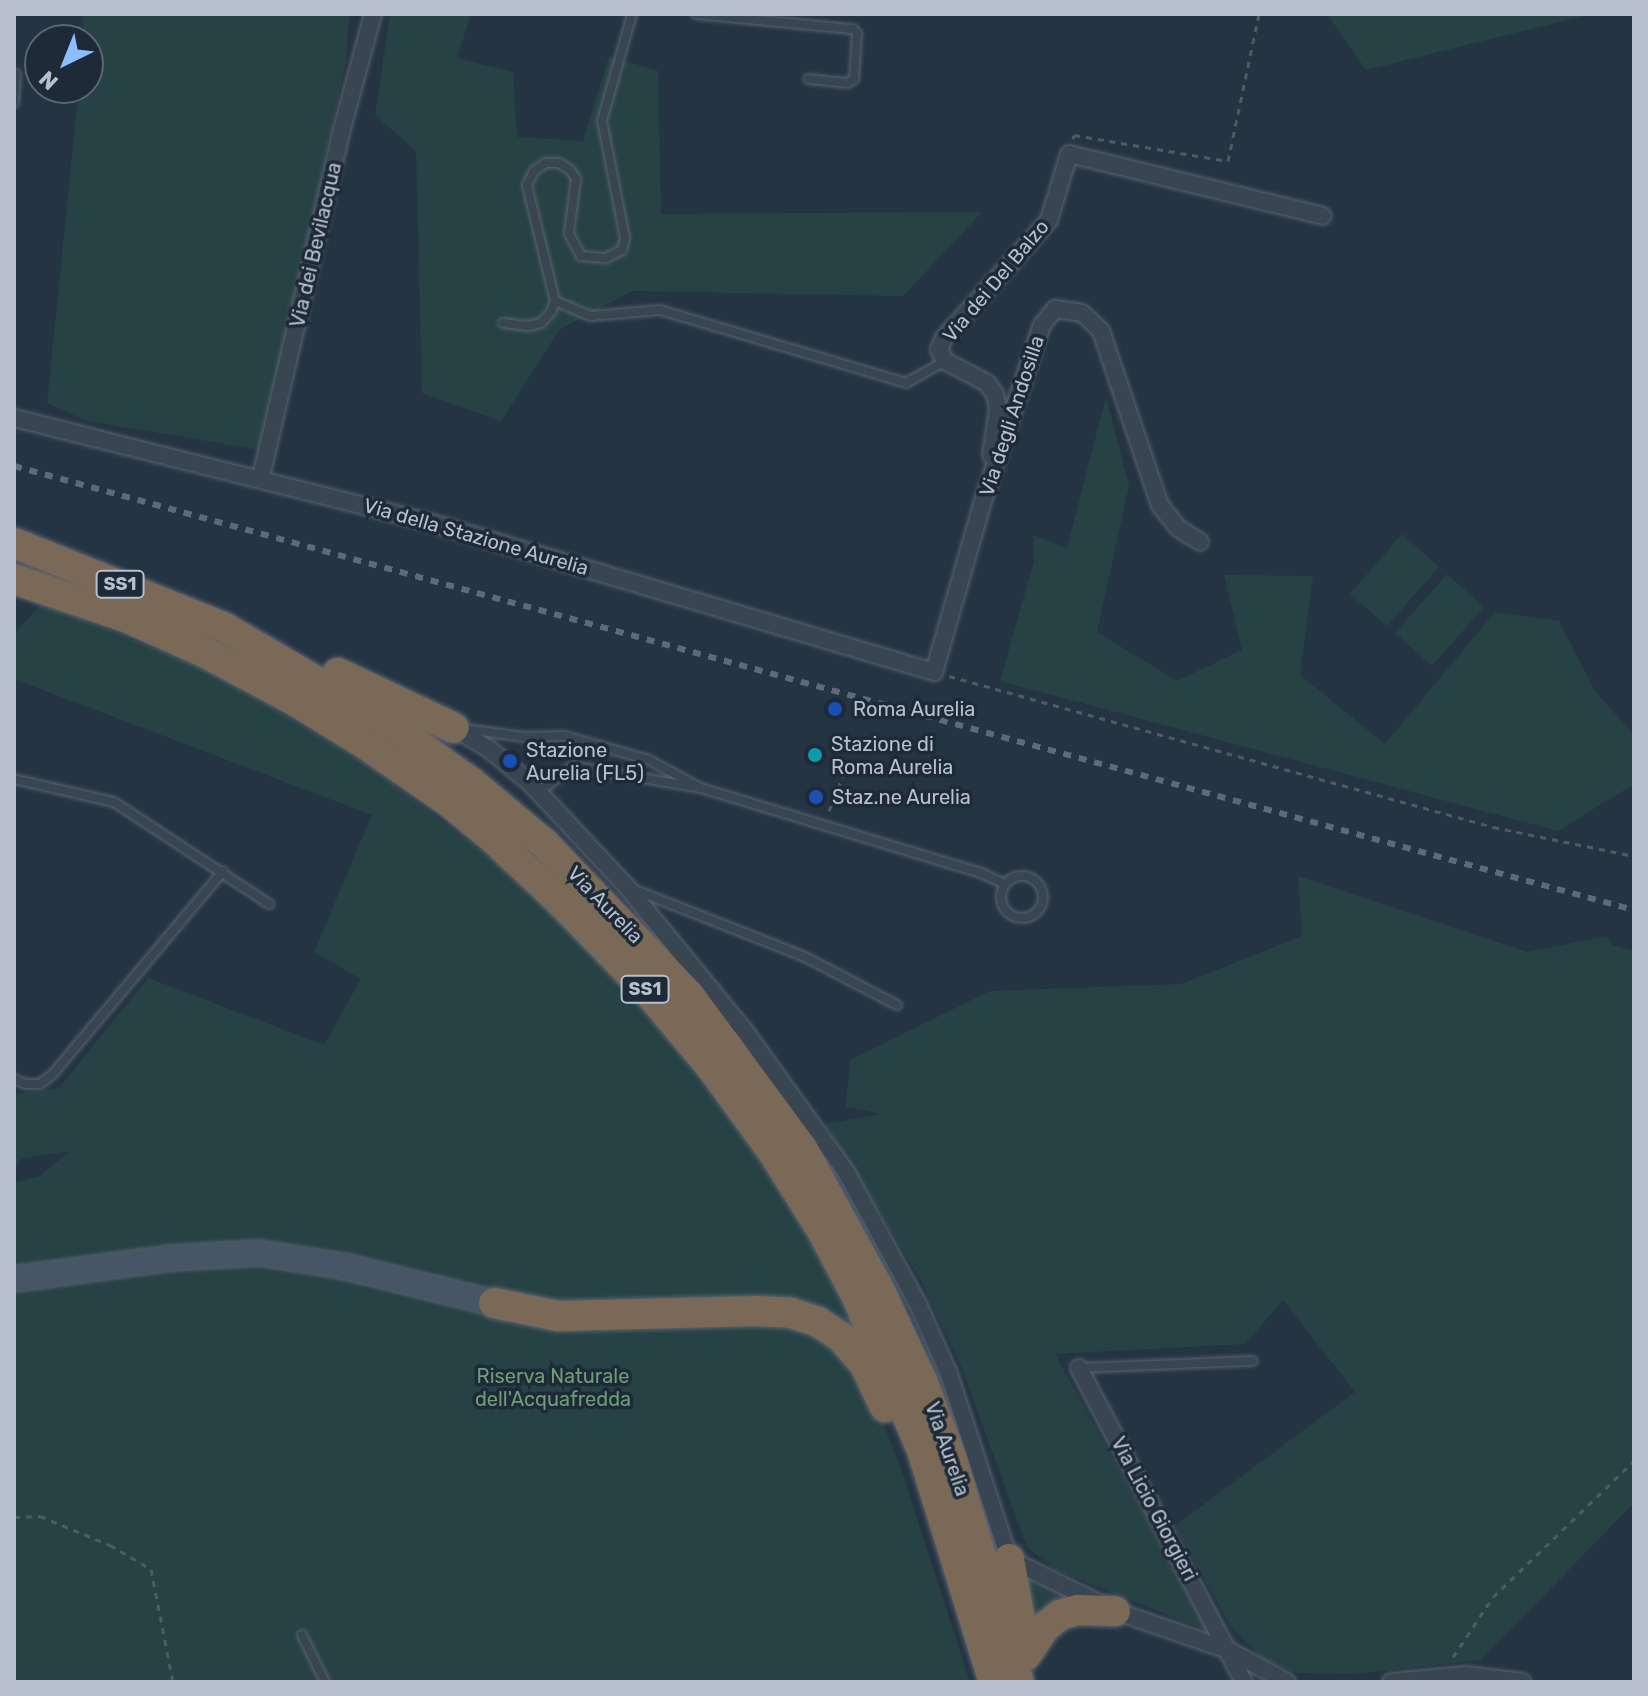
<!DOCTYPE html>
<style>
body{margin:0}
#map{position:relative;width:1648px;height:1696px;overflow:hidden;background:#253443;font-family:Rubik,sans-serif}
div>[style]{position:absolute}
.green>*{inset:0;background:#274244}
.path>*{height:3px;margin-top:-1.5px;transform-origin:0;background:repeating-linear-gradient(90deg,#465f60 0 6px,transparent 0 12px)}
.roads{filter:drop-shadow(0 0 2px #586370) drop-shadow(0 0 2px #586370)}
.lane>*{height:8px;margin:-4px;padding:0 4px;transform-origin:4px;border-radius:4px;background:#3a4552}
.lane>.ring{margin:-4px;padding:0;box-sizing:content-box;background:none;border:8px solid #3a4552;border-radius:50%}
.street>*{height:16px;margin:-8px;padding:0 8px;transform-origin:8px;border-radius:8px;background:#3a4552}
.secondary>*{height:24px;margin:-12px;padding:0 12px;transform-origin:12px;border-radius:12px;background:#485566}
.highway>*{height:30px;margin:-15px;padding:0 15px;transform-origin:15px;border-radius:15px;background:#796956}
.rail>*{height:6px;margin-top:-3px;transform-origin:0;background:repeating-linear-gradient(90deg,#5c6a79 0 8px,transparent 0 16px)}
.dots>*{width:22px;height:22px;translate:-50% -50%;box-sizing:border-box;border:4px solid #1e2a38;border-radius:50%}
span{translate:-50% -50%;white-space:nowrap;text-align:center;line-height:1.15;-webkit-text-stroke:7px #1e2a38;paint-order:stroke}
.shield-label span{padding:2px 6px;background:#1e2a38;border:2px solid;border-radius:6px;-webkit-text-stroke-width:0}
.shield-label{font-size:18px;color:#b7c0cc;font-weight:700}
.street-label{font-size:20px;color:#b7c0cc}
.poi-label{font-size:20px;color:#b7c0cc}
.left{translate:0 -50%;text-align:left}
.park-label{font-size:20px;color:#6d9e75}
.frame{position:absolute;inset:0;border:16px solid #b7c0cc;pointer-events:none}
.north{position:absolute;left:24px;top:24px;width:80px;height:80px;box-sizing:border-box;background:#1e2a38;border:2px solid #5b6673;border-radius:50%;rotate:223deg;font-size:22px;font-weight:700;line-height:32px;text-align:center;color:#b7c0cc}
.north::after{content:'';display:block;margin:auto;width:28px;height:36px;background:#8cbefc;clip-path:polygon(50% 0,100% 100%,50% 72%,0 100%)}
</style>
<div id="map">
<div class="green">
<i style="clip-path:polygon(83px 14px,349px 14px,346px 62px,260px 450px,87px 421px,47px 403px,79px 88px,88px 88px,88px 40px,83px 40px)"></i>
<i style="clip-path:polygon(390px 14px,471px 14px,457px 58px,513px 72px,517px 137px,583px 141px,609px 56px,658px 71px,661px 214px,982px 212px,903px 296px,632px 291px,559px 330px,501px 421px,422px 393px,416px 151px,375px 115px)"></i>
<i style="clip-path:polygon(1327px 14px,1591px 14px,1366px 70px)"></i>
<i style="clip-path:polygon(1106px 397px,1129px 486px,1097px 632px,1177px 681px,1242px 650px,1224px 575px,1313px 576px,1300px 675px,1385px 744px,1495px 612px,1559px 621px,1595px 691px,1634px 735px,1634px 784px,1558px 831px,1000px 681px,1034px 561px,1033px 535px,1067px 548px)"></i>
<i style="clip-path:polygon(1402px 534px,1439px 567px,1387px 626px,1350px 594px)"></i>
<i style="clip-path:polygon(1447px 574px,1484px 607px,1432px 666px,1395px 633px)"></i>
<i style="clip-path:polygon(43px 603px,223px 677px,375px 770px,515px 877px,606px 966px,651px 1017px,765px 1166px,806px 1230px,854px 1328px,869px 1387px,901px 1469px,970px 1682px,14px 1682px,14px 1183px,40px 1176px,70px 1151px,21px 1159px,14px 1168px,14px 1094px,59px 1088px,148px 978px,324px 1045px,361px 979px,314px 952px,372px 815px,14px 679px,14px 642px,18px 629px)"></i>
<i style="clip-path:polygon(1298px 876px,1527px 952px,1607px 936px,1610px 944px,1634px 951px,1634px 1503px,1481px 1660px,1352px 1674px,1296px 1673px,1263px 1659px,1231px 1627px,1175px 1526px,1355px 1392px,1283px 1300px,1245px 1344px,1055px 1354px,1208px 1631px,1056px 1570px,1027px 1547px,961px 1366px,918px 1275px,825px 1124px,881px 1114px,846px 1107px,850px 1060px,990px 991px,1181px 984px,1302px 936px)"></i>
<i style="clip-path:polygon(1018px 1574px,1078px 1598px,1031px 1624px)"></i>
</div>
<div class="path">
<i style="left:1073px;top:139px;width:4px;rotate:-76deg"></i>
<i style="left:1074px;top:135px;width:156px;rotate:9.6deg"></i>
<i style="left:1228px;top:161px;width:150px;rotate:-78.1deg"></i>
<i style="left:949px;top:676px;width:565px;rotate:15.51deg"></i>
<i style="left:1493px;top:827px;width:144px;rotate:11.6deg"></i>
<i style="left:829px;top:811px;width:52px;rotate:-68.4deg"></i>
<i style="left:14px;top:1517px;width:26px;rotate:-2deg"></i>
<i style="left:40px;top:1516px;width:76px;rotate:22.5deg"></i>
<i style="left:110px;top:1545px;width:48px;rotate:30.3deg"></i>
<i style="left:151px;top:1569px;width:115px;rotate:79deg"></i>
<i style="left:1453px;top:1657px;width:72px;rotate:-56.3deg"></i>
<i style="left:1493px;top:1597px;width:196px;rotate:-44deg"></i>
</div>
<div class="roads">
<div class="lane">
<i style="left:696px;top:14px;width:158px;rotate:5.5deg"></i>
<i style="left:853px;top:29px;width:6px;rotate:45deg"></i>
<i style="left:857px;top:33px;width:46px;rotate:93.7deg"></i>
<i style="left:854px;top:79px;width:8px;rotate:150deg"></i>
<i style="left:847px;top:83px;width:39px;rotate:-174deg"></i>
<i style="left:14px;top:103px;width:29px;rotate:-86deg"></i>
<i style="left:555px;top:301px;width:39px;rotate:23deg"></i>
<i style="left:591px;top:316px;width:69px;rotate:-5deg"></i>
<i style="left:660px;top:310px;width:257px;rotate:16.5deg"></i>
<i style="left:906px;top:383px;width:45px;rotate:-29.4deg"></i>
<i style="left:503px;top:323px;width:25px;rotate:7deg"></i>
<i style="left:528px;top:326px;width:13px;rotate:-13deg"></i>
<i style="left:541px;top:323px;width:15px;rotate:-48deg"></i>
<i style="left:551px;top:312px;width:12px;rotate:-70deg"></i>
<i style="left:555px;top:301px;width:119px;rotate:-103.6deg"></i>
<i style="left:527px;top:185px;width:16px;rotate:-63deg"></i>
<i style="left:534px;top:171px;width:14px;rotate:-34deg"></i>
<i style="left:546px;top:163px;width:13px"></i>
<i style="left:559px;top:163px;width:13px;rotate:32deg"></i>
<i style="left:570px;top:170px;width:11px;rotate:56deg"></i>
<i style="left:576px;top:179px;width:55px;rotate:97.3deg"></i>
<i style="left:569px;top:234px;width:25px;rotate:61deg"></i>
<i style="left:581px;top:256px;width:25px;rotate:5deg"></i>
<i style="left:606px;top:258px;width:18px;rotate:-27deg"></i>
<i style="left:622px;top:250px;width:12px;rotate:-76deg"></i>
<i style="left:625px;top:238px;width:119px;rotate:-101.1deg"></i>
<i style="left:602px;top:121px;width:111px;rotate:-74.3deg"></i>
<i style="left:465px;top:729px;width:60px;rotate:7.7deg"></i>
<i style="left:524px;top:737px;width:41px;rotate:-1.4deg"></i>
<i style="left:565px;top:736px;width:87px;rotate:15.9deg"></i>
<i style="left:649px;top:760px;width:55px;rotate:28.4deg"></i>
<i style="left:14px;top:779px;width:103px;rotate:13deg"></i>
<i style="left:114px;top:802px;width:186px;rotate:33.3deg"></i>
<i style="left:539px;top:792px;width:42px;rotate:-38.2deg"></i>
<i style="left:572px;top:766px;width:131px;rotate:9.7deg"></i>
<i style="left:701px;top:788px;width:293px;rotate:16.9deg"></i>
<i style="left:981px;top:873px;width:26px;rotate:25deg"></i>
<i class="ring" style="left:1001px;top:876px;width:34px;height:34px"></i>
<i style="left:635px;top:890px;width:183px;rotate:21.5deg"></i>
<i style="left:805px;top:957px;width:104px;rotate:27.6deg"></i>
<i style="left:14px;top:1079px;width:12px;rotate:24deg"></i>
<i style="left:25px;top:1084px;width:15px"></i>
<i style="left:40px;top:1084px;width:15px;rotate:-37deg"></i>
<i style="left:52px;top:1075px;width:266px;rotate:-50deg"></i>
<i style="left:1079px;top:1368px;width:174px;rotate:-2.3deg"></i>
<i style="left:302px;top:1635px;width:52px;rotate:63.9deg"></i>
</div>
<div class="street">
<i style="left:14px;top:418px;width:431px;rotate:14.1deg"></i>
<i style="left:432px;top:523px;width:524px;rotate:16.53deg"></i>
<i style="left:934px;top:672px;width:181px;rotate:-74deg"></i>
<i style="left:984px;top:498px;width:182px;rotate:-71.5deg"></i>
<i style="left:1042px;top:325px;width:21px;rotate:-51deg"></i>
<i style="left:1055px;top:309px;width:27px;rotate:8deg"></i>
<i style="left:1082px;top:313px;width:26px;rotate:43deg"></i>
<i style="left:1101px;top:331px;width:184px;rotate:71.3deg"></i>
<i style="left:1160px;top:505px;width:29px;rotate:52deg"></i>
<i style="left:1178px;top:528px;width:26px;rotate:32deg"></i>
<i style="left:991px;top:455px;width:46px;rotate:-81.2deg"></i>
<i style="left:998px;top:410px;width:16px;rotate:-101deg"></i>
<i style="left:995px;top:394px;width:14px;rotate:-126deg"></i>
<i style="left:987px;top:383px;width:47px;rotate:-152.4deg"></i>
<i style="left:945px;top:361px;width:13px;rotate:-117deg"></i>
<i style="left:939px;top:349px;width:12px;rotate:-66deg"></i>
<i style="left:944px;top:338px;width:158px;rotate:-48.3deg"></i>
<i style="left:1049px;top:220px;width:69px;rotate:-73.1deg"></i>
<i style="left:1069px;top:154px;width:261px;rotate:13.7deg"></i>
<i style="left:261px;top:477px;width:357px;rotate:-76.9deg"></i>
<i style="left:342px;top:129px;width:119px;rotate:-74.9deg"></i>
<i style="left:454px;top:728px;width:41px;rotate:31deg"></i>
<i style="left:489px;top:749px;width:53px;rotate:39.7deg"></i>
<i style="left:530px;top:783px;width:144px;rotate:47deg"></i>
<i style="left:628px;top:888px;width:183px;rotate:50.8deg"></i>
<i style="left:744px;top:1030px;width:175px;rotate:54.3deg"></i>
<i style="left:846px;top:1172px;width:150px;rotate:61.4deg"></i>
<i style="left:918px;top:1304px;width:77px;rotate:66.1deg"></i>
<i style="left:949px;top:1374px;width:194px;rotate:72deg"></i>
<i style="left:1009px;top:1559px;width:118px;rotate:26.1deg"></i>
<i style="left:1115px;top:1611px;width:120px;rotate:19deg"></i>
<i style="left:1228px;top:1650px;width:67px;rotate:28.5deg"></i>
<i style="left:1079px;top:1368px;width:355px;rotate:62.3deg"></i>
<i style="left:1391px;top:1682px;width:75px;rotate:-5.3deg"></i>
<i style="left:1466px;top:1675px;width:57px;rotate:7deg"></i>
</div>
<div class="secondary">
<i style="left:14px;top:1279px;width:158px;rotate:-7.6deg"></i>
<i style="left:171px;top:1258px;width:89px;rotate:-3.2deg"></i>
<i style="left:260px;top:1253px;width:88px;rotate:9.1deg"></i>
<i style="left:347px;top:1267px;width:151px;rotate:13.8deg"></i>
</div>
<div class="highway">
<i style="left:14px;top:543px;width:227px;rotate:21.9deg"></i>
<i style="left:225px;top:628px;width:186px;rotate:30.3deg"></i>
<i style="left:386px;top:722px;width:105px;rotate:35.3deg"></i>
<i style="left:472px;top:783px;width:95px;rotate:39.9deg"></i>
<i style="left:545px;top:844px;width:209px;rotate:46.4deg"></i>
<i style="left:689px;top:995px;width:190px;rotate:53.6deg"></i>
<i style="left:802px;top:1148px;width:165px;rotate:61.4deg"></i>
<i style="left:881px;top:1293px;width:99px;rotate:65deg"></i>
<i style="left:923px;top:1383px;width:79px;rotate:69.3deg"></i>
<i style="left:951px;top:1457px;width:235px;rotate:73.2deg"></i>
<i style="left:14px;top:579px;width:120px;rotate:18.9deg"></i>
<i style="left:128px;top:618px;width:88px;rotate:24.2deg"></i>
<i style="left:208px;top:654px;width:101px;rotate:28.3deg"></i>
<i style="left:297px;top:702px;width:80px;rotate:31.7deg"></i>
<i style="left:365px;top:744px;width:102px;rotate:34.6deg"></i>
<i style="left:449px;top:802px;width:60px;rotate:39.6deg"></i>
<i style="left:495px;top:840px;width:91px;rotate:43.2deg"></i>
<i style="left:561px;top:902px;width:128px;rotate:45.9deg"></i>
<i style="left:650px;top:994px;width:95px;rotate:50.1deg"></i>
<i style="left:711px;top:1067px;width:105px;rotate:53.9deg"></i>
<i style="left:773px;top:1152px;width:94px;rotate:58deg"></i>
<i style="left:823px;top:1232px;width:73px;rotate:62.4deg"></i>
<i style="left:857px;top:1297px;width:166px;rotate:67deg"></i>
<i style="left:922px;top:1450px;width:243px;rotate:72.8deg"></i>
<i style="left:338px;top:673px;width:128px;rotate:25.4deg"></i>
<i style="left:494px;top:1303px;width:65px;rotate:11.5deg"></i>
<i style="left:558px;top:1316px;width:200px;rotate:-1.4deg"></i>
<i style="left:758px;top:1311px;width:33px;rotate:3deg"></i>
<i style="left:791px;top:1313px;width:28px;rotate:18deg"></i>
<i style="left:818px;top:1322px;width:27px;rotate:33deg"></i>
<i style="left:841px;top:1337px;width:35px;rotate:49deg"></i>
<i style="left:864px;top:1363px;width:49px;rotate:64.5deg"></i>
<i style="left:1009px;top:1559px;width:79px;rotate:79.8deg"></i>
<i style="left:1026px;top:1655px;width:34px;rotate:-56deg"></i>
<i style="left:1045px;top:1627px;width:19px;rotate:-39deg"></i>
<i style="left:1060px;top:1615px;width:19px;rotate:-16deg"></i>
<i style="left:1078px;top:1610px;width:37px;rotate:2deg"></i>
</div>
</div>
<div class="rail">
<i style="left:14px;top:466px;width:1680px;rotate:15.33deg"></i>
</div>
<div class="dots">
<i style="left:835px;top:709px;background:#1a4fb4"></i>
<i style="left:815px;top:755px;background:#0f9aa8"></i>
<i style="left:510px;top:761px;background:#1a4fb4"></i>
<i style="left:816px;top:797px;background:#1a4fb4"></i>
</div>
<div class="shield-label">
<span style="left:120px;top:584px">SS1</span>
<span style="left:645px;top:989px">SS1</span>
</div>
<div class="street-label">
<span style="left:316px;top:245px;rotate:-77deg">Via dei Bevilacqua</span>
<span style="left:996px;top:281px;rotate:-50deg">Via dei Del Balzo</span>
<span style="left:1012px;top:416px;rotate:-72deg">Via degli Andosilla</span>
<span style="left:476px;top:537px;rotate:16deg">Via della Stazione Aurelia</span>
<span style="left:605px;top:905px;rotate:46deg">Via Aurelia</span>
<span style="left:947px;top:1449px;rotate:71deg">Via Aurelia</span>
<span style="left:1154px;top:1509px;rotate:62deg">Via Licio Giorgieri</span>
</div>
<div class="poi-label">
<span class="left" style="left:853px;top:709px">Roma Aurelia</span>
<span class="left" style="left:831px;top:756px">Stazione di<br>Roma Aurelia</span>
<span class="left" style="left:526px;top:762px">Stazione<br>Aurelia (FL5)</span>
<span class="left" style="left:832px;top:797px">Staz.ne Aurelia</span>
</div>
<div class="park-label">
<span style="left:553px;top:1388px">Riserva Naturale<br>dell'Acquafredda</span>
</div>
<div class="frame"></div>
<div class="north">N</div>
</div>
